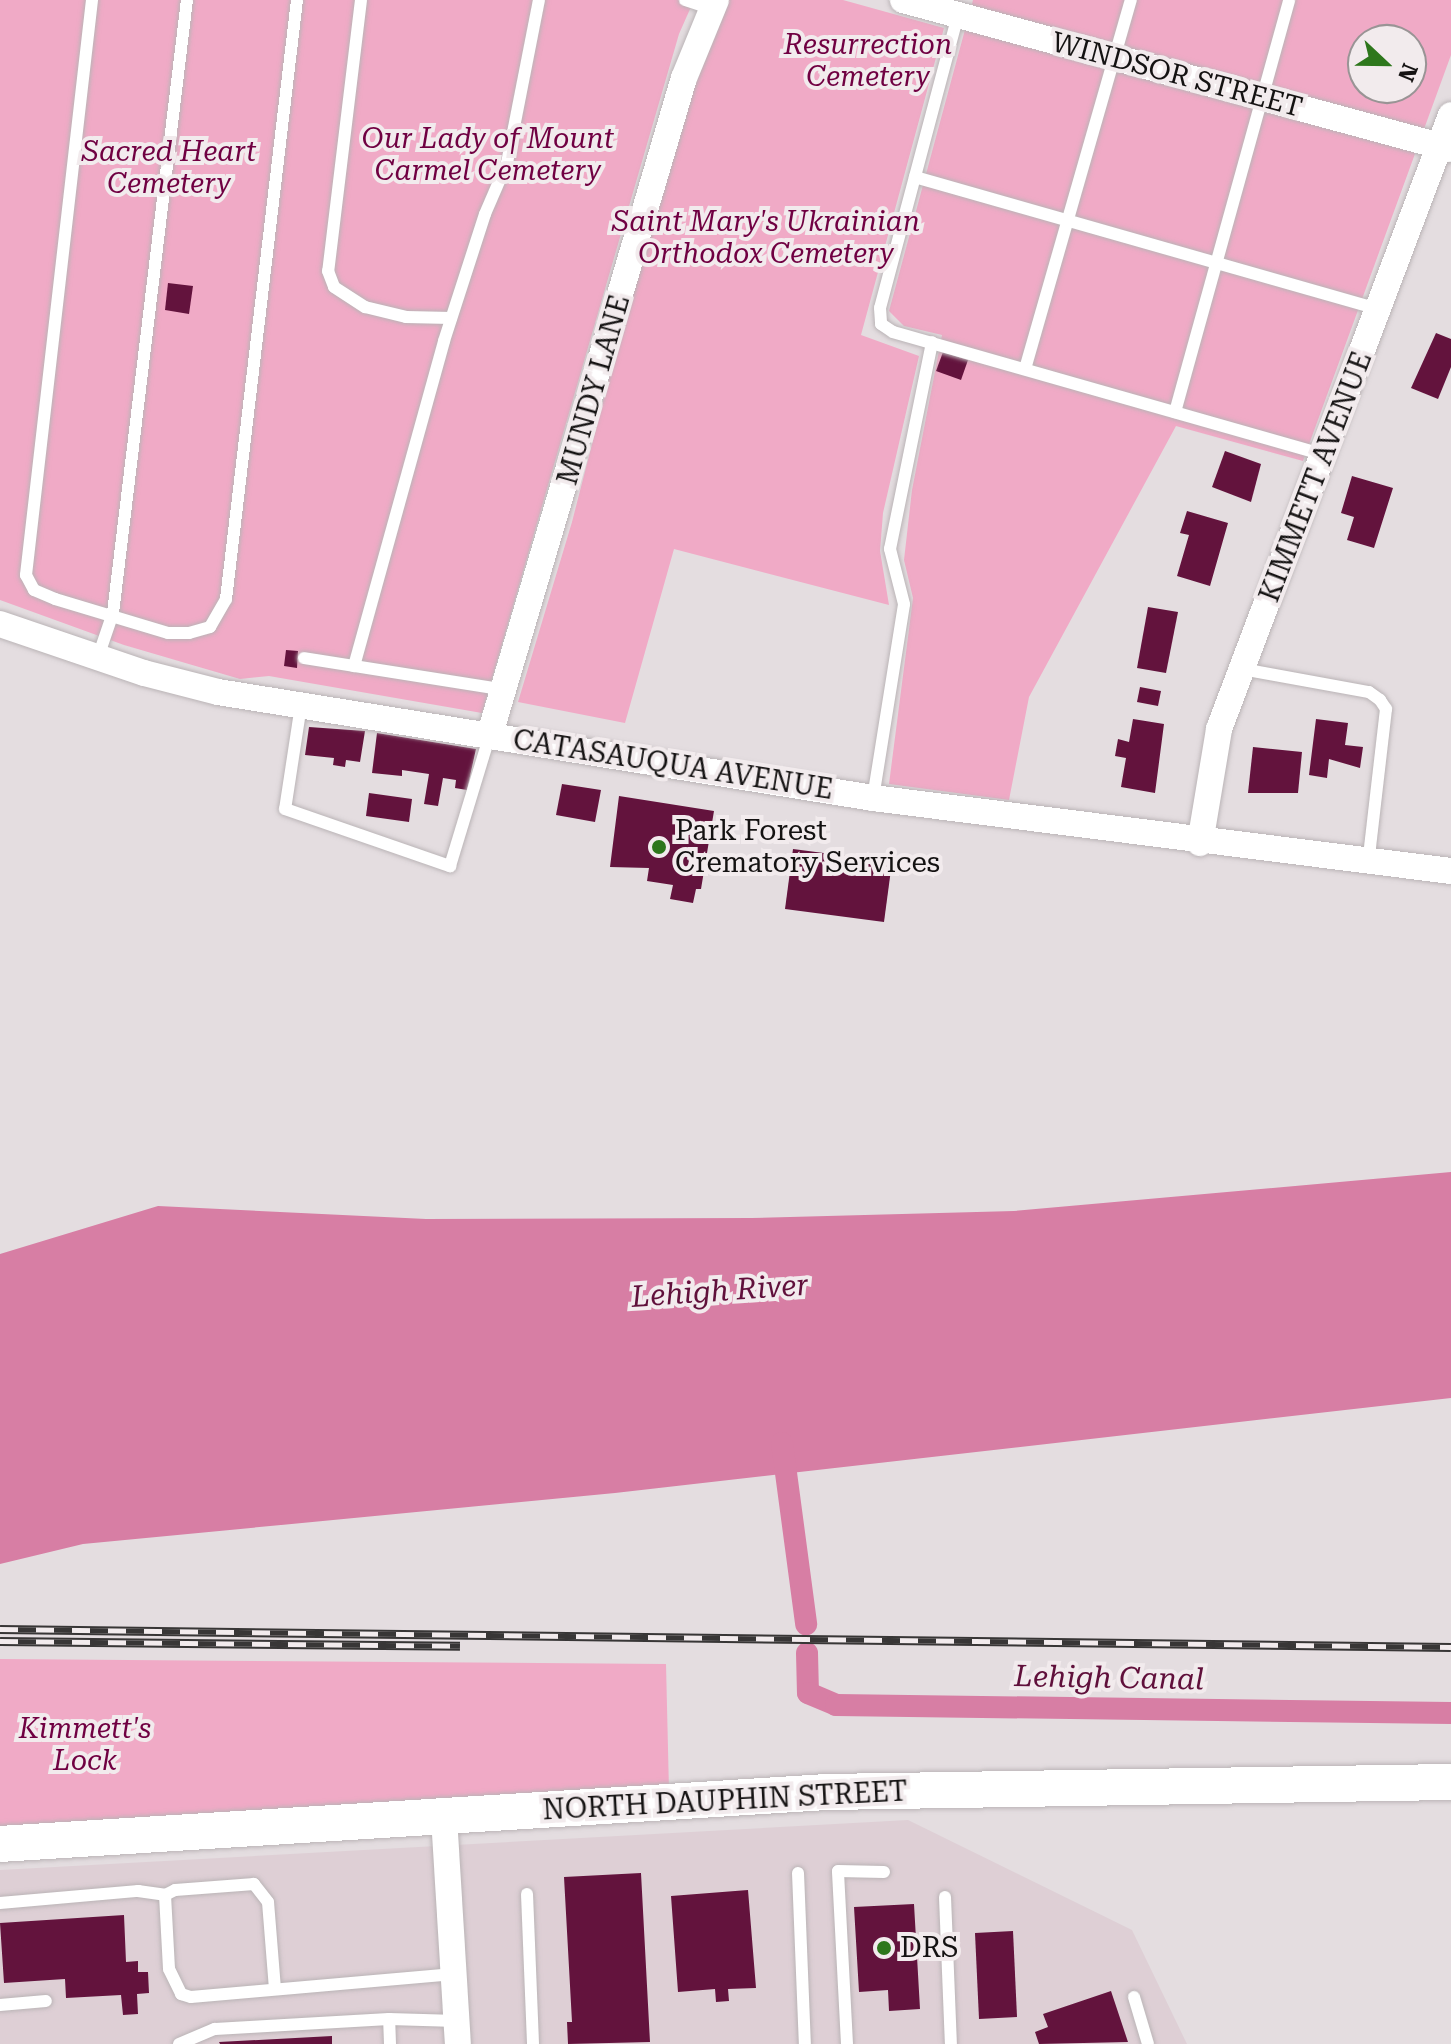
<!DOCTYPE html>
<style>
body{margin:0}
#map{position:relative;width:1451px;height:2044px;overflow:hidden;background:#e4dde0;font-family:"Roboto Serif",serif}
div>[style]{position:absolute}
.built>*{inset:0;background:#decfd5}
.green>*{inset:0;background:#f0aac6}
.water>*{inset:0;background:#d77ea4}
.canal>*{height:22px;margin:-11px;padding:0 11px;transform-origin:11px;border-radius:11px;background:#d77ea4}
.building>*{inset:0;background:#63133d}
.roads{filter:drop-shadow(0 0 2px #bab4b6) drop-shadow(0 0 2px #bab4b6)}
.lane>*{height:12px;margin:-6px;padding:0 6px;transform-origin:6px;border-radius:6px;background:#fff}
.street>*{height:26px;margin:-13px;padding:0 13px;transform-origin:13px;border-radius:13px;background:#fff}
.secondary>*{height:36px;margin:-18px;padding:0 18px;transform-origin:18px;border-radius:18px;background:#fff}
.rail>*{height:9px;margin-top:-4.5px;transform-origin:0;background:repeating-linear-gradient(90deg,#f2ebed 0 18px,#383636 0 36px);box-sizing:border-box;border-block:2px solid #383636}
.dots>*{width:22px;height:22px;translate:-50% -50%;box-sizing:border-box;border:4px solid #f2ebed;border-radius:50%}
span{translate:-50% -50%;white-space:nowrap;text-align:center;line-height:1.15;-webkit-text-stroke:8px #f2ebed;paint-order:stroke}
.park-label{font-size:28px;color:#700042;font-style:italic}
.street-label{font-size:28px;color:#141212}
.poi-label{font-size:28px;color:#141212}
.left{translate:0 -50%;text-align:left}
.water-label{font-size:30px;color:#60103b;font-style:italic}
.north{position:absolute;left:1347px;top:24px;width:80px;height:80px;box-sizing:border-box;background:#f2ebed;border:2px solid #999495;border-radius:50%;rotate:112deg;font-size:22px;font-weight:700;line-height:32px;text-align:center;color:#141212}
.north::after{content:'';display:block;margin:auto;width:28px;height:36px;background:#2e771c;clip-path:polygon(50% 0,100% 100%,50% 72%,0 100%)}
</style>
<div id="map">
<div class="built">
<i style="clip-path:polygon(908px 1820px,1132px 1930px,1187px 2044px,0 2044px,0 1870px)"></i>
</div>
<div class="green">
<i style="clip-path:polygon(0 0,694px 0,679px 34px,482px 713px,269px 676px,240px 679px,124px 645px,0 600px)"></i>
<i style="clip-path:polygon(727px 0,843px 0,944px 28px,861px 335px,919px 356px,883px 513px,880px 551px,889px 605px,674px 549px,625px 723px,518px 702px,572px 522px,670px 141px)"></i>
<i style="clip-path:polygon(evenodd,973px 0,1451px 0,1451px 55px,1303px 461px,1176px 426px,1029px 697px,1009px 800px,889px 784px,913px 598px,904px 560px,912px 490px,942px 335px,904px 326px,889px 311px,973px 0,1363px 40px,1411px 40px,1411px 88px,1363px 88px,1363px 40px)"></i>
<i style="clip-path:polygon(0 1659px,666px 1664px,669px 1791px,0 1833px)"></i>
</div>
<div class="water">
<i style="clip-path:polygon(1451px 1172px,1451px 1398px,615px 1493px,83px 1544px,0 1564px,0 1254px,158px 1206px,426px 1219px,752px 1218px,1014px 1211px)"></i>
</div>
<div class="canal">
<i style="left:782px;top:1443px;width:183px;rotate:82.4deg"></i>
<i style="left:807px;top:1653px;width:40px;rotate:88.6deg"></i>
<i style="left:808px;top:1693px;width:30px;rotate:23deg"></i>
<i style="left:836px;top:1705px;width:615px;rotate:0.75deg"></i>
</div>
<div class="building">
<i style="clip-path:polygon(168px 283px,193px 286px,189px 314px,165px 310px)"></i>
<i style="clip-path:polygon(1436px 333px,1451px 339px,1451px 367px,1438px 399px,1411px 388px)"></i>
<i style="clip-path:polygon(943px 352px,968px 360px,961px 380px,936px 371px)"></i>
<i style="clip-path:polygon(1225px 451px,1261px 464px,1251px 502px,1212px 487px)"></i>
<i style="clip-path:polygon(1352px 476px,1393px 488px,1374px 548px,1347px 540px,1354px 517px,1341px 513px)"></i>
<i style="clip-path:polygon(1187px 511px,1228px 523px,1210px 586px,1177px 576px,1189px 535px,1180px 533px)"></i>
<i style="clip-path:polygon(1148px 607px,1178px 612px,1166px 673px,1137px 668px)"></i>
<i style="clip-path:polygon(286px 650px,298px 651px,297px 668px,284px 666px)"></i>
<i style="clip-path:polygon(1140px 687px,1161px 691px,1158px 706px,1137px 702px)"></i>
<i style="clip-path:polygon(1133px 719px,1164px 724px,1155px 793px,1121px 787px,1126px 758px,1115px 756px,1118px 739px,1129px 742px)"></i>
<i style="clip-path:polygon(1316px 719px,1348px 723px,1345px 745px,1363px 747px,1360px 768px,1329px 759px,1327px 778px,1309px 775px)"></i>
<i style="clip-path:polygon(309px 727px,365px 731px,360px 762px,346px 760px,345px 767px,333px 765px,334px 758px,305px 755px)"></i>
<i style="clip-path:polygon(377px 733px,476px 749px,467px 790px,455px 788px,456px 780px,443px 778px,438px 806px,424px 804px,429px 774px,402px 770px,402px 776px,372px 773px)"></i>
<i style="clip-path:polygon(1253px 747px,1302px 752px,1298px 793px,1248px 793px)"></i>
<i style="clip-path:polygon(562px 784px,601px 790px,595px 822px,556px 815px)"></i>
<i style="clip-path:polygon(369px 793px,412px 799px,409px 822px,366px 816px)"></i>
<i style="clip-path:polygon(619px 796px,714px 811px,701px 889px,696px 889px,693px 903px,670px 899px,673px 885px,647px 881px,649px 868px,610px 867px)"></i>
<i style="clip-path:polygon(793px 849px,892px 862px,884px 922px,785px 909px)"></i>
<i style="clip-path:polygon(641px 1873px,650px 2042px,568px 2044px,567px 2022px,572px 2022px,564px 1877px)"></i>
<i style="clip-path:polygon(748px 1890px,756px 1988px,728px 1989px,729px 2001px,716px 2002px,715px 1989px,678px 1992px,671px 1896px)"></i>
<i style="clip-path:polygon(914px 1904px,920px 2009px,889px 2011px,888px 1990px,859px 1992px,854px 1907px)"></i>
<i style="clip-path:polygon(124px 1915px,126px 1962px,138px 1961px,138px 1972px,148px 1972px,149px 1993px,137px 1994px,138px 2014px,123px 2015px,121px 1995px,66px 1998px,65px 1979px,4px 1983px,0 1923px)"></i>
<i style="clip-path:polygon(1013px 1931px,1017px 2017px,979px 2019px,975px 1933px)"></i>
<i style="clip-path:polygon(1111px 1991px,1128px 2042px,1039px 2044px,1035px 2032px,1048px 2027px,1043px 2014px)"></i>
<i style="clip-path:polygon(332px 2036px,332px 2044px,220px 2044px,219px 2042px)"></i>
</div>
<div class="roads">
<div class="lane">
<i style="left:92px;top:0;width:579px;rotate:96.55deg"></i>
<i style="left:26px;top:575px;width:17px;rotate:62deg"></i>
<i style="left:34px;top:590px;width:23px;rotate:23deg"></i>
<i style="left:55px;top:599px;width:118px;rotate:16.7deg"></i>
<i style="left:168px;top:633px;width:21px"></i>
<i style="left:189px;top:633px;width:22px;rotate:-16deg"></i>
<i style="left:210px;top:627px;width:32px;rotate:-60deg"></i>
<i style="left:226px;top:599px;width:603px;rotate:-83.24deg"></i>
<i style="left:361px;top:0;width:273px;rotate:96.9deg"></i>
<i style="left:328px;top:271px;width:17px;rotate:69deg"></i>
<i style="left:334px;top:287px;width:37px;rotate:33deg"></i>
<i style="left:365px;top:307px;width:42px;rotate:13.7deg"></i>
<i style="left:406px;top:317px;width:45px;rotate:1.3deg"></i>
<i style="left:685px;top:0;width:28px;rotate:18deg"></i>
<i style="left:958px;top:15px;width:303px;rotate:104.9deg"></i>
<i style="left:880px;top:308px;width:16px;rotate:86deg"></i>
<i style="left:881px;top:324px;width:14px;rotate:34deg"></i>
<i style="left:893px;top:332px;width:448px;rotate:15.9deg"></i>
<i style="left:915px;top:177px;width:481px;rotate:15.9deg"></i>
<i style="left:1025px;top:369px;width:384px;rotate:-74deg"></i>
<i style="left:1175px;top:412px;width:427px;rotate:-74.5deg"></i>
<i style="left:98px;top:657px;width:46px;rotate:-71.2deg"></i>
<i style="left:113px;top:613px;width:617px;rotate:-83.12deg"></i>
<i style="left:304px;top:658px;width:205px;rotate:9deg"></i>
<i style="left:354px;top:666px;width:337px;rotate:-74.5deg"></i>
<i style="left:444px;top:341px;width:133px;rotate:-72.1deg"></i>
<i style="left:485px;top:214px;width:56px;rotate:-66.7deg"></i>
<i style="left:507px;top:163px;width:166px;rotate:-78.9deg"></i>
<i style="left:1242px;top:669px;width:129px;rotate:10.3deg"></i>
<i style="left:1369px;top:692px;width:14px;rotate:36deg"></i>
<i style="left:1380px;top:700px;width:11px;rotate:56deg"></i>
<i style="left:1386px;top:709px;width:156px;rotate:96.6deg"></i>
<i style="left:301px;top:705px;width:105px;rotate:98.7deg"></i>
<i style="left:285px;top:809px;width:175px;rotate:19.1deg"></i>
<i style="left:450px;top:866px;width:138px;rotate:-73.1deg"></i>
<i style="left:873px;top:798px;width:196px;rotate:-80.9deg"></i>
<i style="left:904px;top:604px;width:57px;rotate:-104.3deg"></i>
<i style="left:890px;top:549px;width:211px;rotate:-78.5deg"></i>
<i style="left:798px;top:1873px;width:171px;rotate:87.7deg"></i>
<i style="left:527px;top:1894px;width:150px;rotate:87.7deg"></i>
<i style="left:945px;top:1897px;width:147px;rotate:87.7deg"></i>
<i style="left:0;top:1903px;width:139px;rotate:-5deg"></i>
<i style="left:138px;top:1891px;width:27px;rotate:8deg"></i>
<i style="left:275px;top:1989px;width:87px;rotate:-94.6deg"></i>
<i style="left:268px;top:1902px;width:23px;rotate:-128deg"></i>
<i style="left:254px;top:1884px;width:79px;rotate:175.7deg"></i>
<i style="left:175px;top:1890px;width:11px;rotate:153deg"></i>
<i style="left:165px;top:1895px;width:74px;rotate:86.9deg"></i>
<i style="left:169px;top:1969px;width:28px;rotate:64deg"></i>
<i style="left:181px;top:1994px;width:10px;rotate:17deg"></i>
<i style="left:191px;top:1997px;width:264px;rotate:-5deg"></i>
<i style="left:1134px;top:1997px;width:49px;rotate:73.4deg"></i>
<i style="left:0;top:2005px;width:46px;rotate:-5deg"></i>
<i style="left:179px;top:2044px;width:39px;rotate:-23deg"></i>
<i style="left:215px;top:2029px;width:174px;rotate:-3.3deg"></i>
<i style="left:390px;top:2044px;width:25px;rotate:-92deg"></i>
<i style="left:389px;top:2019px;width:68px;rotate:1.7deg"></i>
<i style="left:847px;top:2044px;width:173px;rotate:-93deg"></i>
<i style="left:838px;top:1871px;width:46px;rotate:1.2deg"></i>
</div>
<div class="street">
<i style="left:903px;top:0;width:568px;rotate:15.21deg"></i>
<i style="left:0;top:624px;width:152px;rotate:18.8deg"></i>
<i style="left:144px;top:673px;width:76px;rotate:14.4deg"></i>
<i style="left:218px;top:692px;width:664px;rotate:9.19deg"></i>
<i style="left:873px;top:798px;width:583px;rotate:7.2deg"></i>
<i style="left:490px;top:734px;width:684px;rotate:-73.53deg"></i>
<i style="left:684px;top:78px;width:84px;rotate:-67.7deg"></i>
<i style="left:1200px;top:843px;width:116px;rotate:-80.5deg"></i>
<i style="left:1219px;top:729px;width:656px;rotate:-69.3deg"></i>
<i style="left:444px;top:1817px;width:227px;rotate:86.5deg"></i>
</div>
<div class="secondary">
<i style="left:0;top:1844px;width:829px;rotate:-3.6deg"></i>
<i style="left:827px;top:1792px;width:624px;rotate:-0.92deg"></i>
</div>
</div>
<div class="rail">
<i style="left:0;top:1629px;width:1451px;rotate:0.71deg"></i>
<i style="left:0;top:1641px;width:460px;rotate:0.6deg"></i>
</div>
<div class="dots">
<i style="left:659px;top:847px;background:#2e771c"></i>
<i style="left:884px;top:1948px;background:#2e771c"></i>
</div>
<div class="park-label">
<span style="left:868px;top:61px">Resurrection<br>Cemetery</span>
<span style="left:488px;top:155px">Our Lady of Mount<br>Carmel Cemetery</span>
<span style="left:169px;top:168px">Sacred Heart<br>Cemetery</span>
<span style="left:766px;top:238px">Saint Mary's Ukrainian<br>Orthodox Cemetery</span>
<span style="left:85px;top:1745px">Kimmett's<br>Lock</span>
</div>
<div class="street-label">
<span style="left:1177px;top:75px;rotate:15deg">WINDSOR STREET</span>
<span style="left:594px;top:390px;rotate:-74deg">MUNDY LANE</span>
<span style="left:1316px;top:477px;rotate:-69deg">KIMMETT AVENUE</span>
<span style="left:673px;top:765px;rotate:9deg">CATASAUQUA AVENUE</span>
<span style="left:725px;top:1801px;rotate:-3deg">NORTH DAUPHIN STREET</span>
</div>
<div class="poi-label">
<span class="left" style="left:675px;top:847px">Park Forest<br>Crematory Services</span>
<span class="left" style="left:900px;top:1948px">DRS</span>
</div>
<div class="water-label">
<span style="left:720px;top:1291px;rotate:-4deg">Lehigh River</span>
<span style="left:1109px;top:1678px;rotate:1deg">Lehigh Canal</span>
</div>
<div class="north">N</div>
</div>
